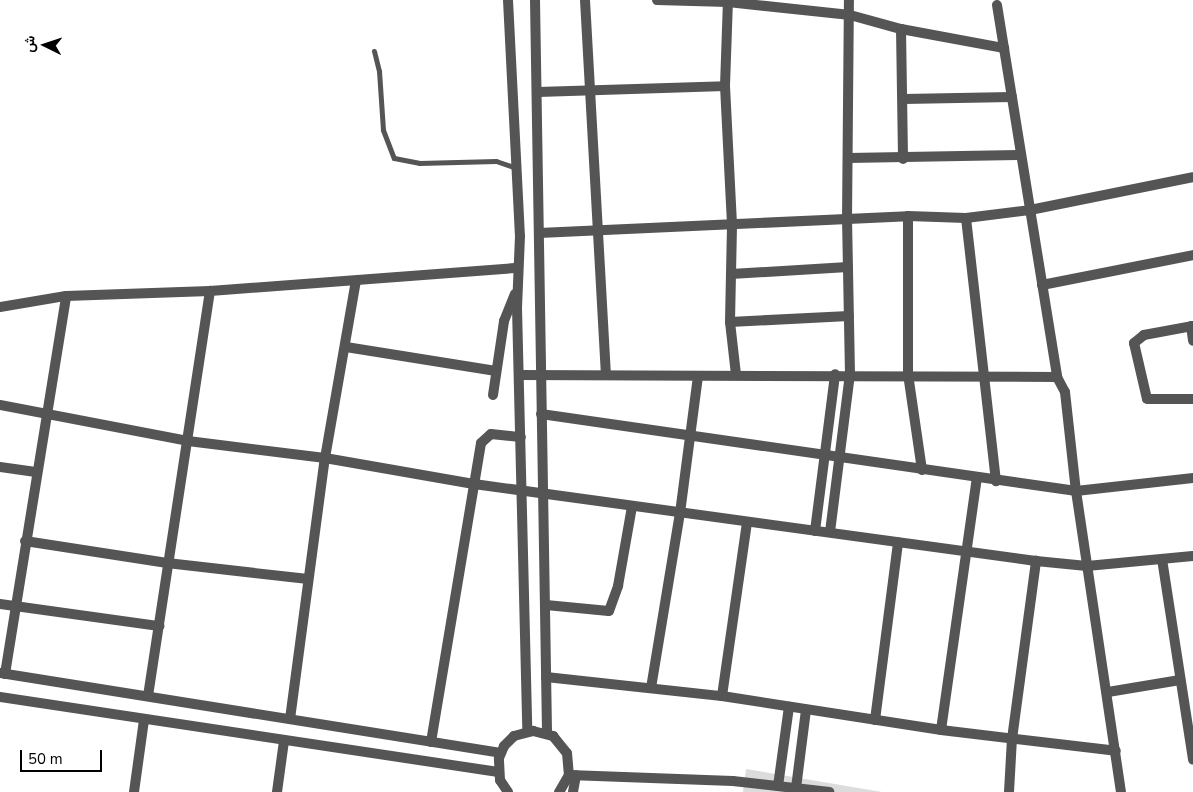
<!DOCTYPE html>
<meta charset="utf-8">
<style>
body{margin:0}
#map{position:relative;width:1193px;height:792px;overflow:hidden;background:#fff;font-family:"Nunito Sans",Vazirmatn,sans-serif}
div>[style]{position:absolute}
.green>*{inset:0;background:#dcdcdc}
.service>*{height:5px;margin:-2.5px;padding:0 2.5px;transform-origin:2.5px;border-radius:2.5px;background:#555}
.minor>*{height:10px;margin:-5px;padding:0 5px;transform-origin:5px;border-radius:5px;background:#555}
span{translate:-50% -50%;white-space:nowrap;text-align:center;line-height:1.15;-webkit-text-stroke:4px #fff;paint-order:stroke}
.north{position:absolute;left:20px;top:20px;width:50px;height:50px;-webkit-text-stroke:4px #fff;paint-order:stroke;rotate:274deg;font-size:14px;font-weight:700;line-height:20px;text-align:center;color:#000}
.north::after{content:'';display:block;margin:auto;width:18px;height:22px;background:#000;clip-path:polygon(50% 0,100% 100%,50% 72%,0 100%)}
.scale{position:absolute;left:20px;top:750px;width:82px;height:22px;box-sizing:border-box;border:2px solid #000;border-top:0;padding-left:6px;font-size:15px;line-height:18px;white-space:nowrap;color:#000;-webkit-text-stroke:4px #fff;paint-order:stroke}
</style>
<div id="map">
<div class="green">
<i style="clip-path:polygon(746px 769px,882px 792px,743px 792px)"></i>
</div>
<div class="service">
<i style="left:374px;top:51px;width:21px;rotate:76deg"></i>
<i style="left:379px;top:71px;width:59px;rotate:86.1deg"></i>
<i style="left:383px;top:130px;width:30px;rotate:69deg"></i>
<i style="left:394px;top:158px;width:25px;rotate:11deg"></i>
<i style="left:419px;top:163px;width:77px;rotate:-1.5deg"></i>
<i style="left:496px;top:161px;width:21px;rotate:19deg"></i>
</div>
<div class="minor">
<i style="left:508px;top:0;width:236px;rotate:87.1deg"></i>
<i style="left:520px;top:236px;width:72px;rotate:92.4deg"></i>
<i style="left:517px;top:308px;width:423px;rotate:88.6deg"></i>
<i style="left:535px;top:0;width:733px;rotate:89.06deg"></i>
<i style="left:585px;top:0;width:375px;rotate:86.8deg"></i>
<i style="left:657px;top:0;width:71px;rotate:1.6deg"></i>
<i style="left:728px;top:2px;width:123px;rotate:6.1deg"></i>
<i style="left:850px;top:15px;width:53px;rotate:15.4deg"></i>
<i style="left:901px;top:29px;width:105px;rotate:10.5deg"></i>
<i style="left:728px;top:0;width:86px;rotate:92deg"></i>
<i style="left:725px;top:86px;width:140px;rotate:87.1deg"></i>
<i style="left:732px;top:226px;width:96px;rotate:91.2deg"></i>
<i style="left:730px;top:322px;width:53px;rotate:83.5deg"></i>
<i style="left:997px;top:5px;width:377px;rotate:80.8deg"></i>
<i style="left:901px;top:29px;width:130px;rotate:89.1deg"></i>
<i style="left:538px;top:92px;width:187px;rotate:-1.8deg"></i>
<i style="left:904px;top:99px;width:108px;rotate:-1.1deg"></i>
<i style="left:848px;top:158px;width:173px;rotate:-1deg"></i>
<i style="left:908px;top:216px;width:158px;rotate:90deg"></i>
<i style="left:908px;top:374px;width:97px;rotate:81.7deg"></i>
<i style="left:966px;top:218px;width:265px;rotate:83.5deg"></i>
<i style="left:539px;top:233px;width:369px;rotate:-2.6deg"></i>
<i style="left:908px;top:216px;width:58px;rotate:2deg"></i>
<i style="left:966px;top:218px;width:64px;rotate:-7.1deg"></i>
<i style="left:1030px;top:210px;width:166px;rotate:-11.4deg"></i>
<i style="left:731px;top:274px;width:117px;rotate:-3.4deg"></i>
<i style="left:1042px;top:285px;width:154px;rotate:-11.2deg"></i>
<i style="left:0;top:307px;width:67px;rotate:-9.5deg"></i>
<i style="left:66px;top:296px;width:144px;rotate:-2deg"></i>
<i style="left:210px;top:291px;width:309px;rotate:-4.3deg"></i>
<i style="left:730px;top:322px;width:119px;rotate:-2.9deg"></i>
<i style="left:1191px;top:326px;width:15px;rotate:82deg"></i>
<i style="left:1193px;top:326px;width:50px;rotate:169.6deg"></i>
<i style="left:1144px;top:335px;width:13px;rotate:141deg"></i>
<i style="left:1134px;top:343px;width:57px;rotate:76.9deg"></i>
<i style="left:1147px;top:399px;width:46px"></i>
<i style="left:346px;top:347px;width:152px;rotate:9.1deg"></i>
<i style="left:519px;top:375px;width:538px;rotate:0.21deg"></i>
<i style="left:1057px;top:377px;width:17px;rotate:62deg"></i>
<i style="left:1065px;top:392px;width:100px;rotate:83.7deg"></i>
<i style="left:1076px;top:491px;width:304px;rotate:81.5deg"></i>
<i style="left:493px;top:395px;width:75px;rotate:-81.5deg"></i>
<i style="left:504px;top:321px;width:29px;rotate:-68deg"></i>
<i style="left:0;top:405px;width:191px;rotate:10.8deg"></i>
<i style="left:188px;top:441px;width:138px;rotate:7.1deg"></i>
<i style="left:325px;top:458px;width:151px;rotate:9.9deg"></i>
<i style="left:474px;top:484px;width:567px;rotate:7.8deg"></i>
<i style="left:1036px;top:561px;width:51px;rotate:5.6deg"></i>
<i style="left:1087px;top:566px;width:106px;rotate:-5.4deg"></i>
<i style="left:541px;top:414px;width:541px;rotate:8.19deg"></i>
<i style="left:1076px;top:491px;width:118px;rotate:-6.3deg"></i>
<i style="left:0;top:467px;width:36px;rotate:8deg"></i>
<i style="left:815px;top:531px;width:158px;rotate:-82.7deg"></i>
<i style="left:830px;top:532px;width:159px;rotate:-82.8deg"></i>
<i style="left:850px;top:374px;width:154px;rotate:-91.1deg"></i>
<i style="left:847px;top:220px;width:220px;rotate:-89.5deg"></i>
<i style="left:25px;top:541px;width:144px;rotate:8.8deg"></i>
<i style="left:167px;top:563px;width:142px;rotate:6.5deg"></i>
<i style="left:1162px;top:559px;width:203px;rotate:81.2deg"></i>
<i style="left:0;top:604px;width:161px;rotate:7.9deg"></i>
<i style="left:546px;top:605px;width:63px;rotate:5.4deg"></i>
<i style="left:609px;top:611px;width:27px;rotate:-70deg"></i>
<i style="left:618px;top:586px;width:80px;rotate:-80deg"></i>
<i style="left:0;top:673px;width:507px;rotate:9.07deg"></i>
<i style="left:5px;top:674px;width:383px;rotate:-80.8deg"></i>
<i style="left:546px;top:677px;width:177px;rotate:6.2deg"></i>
<i style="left:722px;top:696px;width:222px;rotate:8.8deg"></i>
<i style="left:941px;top:730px;width:176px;rotate:6.8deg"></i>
<i style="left:651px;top:688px;width:177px;rotate:-80.6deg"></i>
<i style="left:680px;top:513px;width:138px;rotate:-82.5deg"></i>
<i style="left:1108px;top:692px;width:73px;rotate:-9.5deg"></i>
<i style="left:148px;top:696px;width:410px;rotate:-81.3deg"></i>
<i style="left:722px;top:696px;width:175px;rotate:-81.8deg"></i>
<i style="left:0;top:697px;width:504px;rotate:8.56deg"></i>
<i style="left:290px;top:719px;width:263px;rotate:-82.4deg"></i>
<i style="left:325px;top:458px;width:180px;rotate:-80.1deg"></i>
<i style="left:875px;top:720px;width:179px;rotate:-82.6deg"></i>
<i style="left:941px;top:730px;width:255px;rotate:-81.9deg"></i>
<i style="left:431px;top:742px;width:303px;rotate:-80.5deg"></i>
<i style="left:481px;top:443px;width:13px;rotate:-42deg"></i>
<i style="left:491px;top:434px;width:30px;rotate:6deg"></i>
<i style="left:569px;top:775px;width:164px;rotate:2.1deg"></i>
<i style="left:733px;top:781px;width:97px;rotate:6.5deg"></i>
<i style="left:778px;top:786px;width:80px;rotate:-82.1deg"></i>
<i style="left:796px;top:788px;width:79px;rotate:-82.7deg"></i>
<i style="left:134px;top:792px;width:73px;rotate:-82.1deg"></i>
<i style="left:277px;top:792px;width:51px;rotate:-82.2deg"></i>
<i style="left:508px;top:792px;width:14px;rotate:-124deg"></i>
<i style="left:500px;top:780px;width:22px;rotate:-93deg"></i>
<i style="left:499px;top:758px;width:13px;rotate:-67deg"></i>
<i style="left:504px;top:746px;width:14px;rotate:-45deg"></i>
<i style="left:514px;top:736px;width:20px;rotate:-15deg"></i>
<i style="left:533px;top:731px;width:21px;rotate:14deg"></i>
<i style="left:553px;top:736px;width:22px;rotate:51deg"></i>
<i style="left:567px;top:753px;width:22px;rotate:85deg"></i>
<i style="left:569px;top:775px;width:20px;rotate:120deg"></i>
<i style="left:573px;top:792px;width:17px;rotate:-80deg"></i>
<i style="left:1009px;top:792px;width:53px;rotate:-86.8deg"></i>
<i style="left:1012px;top:739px;width:180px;rotate:-82.3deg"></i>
</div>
<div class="north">ش</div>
<div class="scale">50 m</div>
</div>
